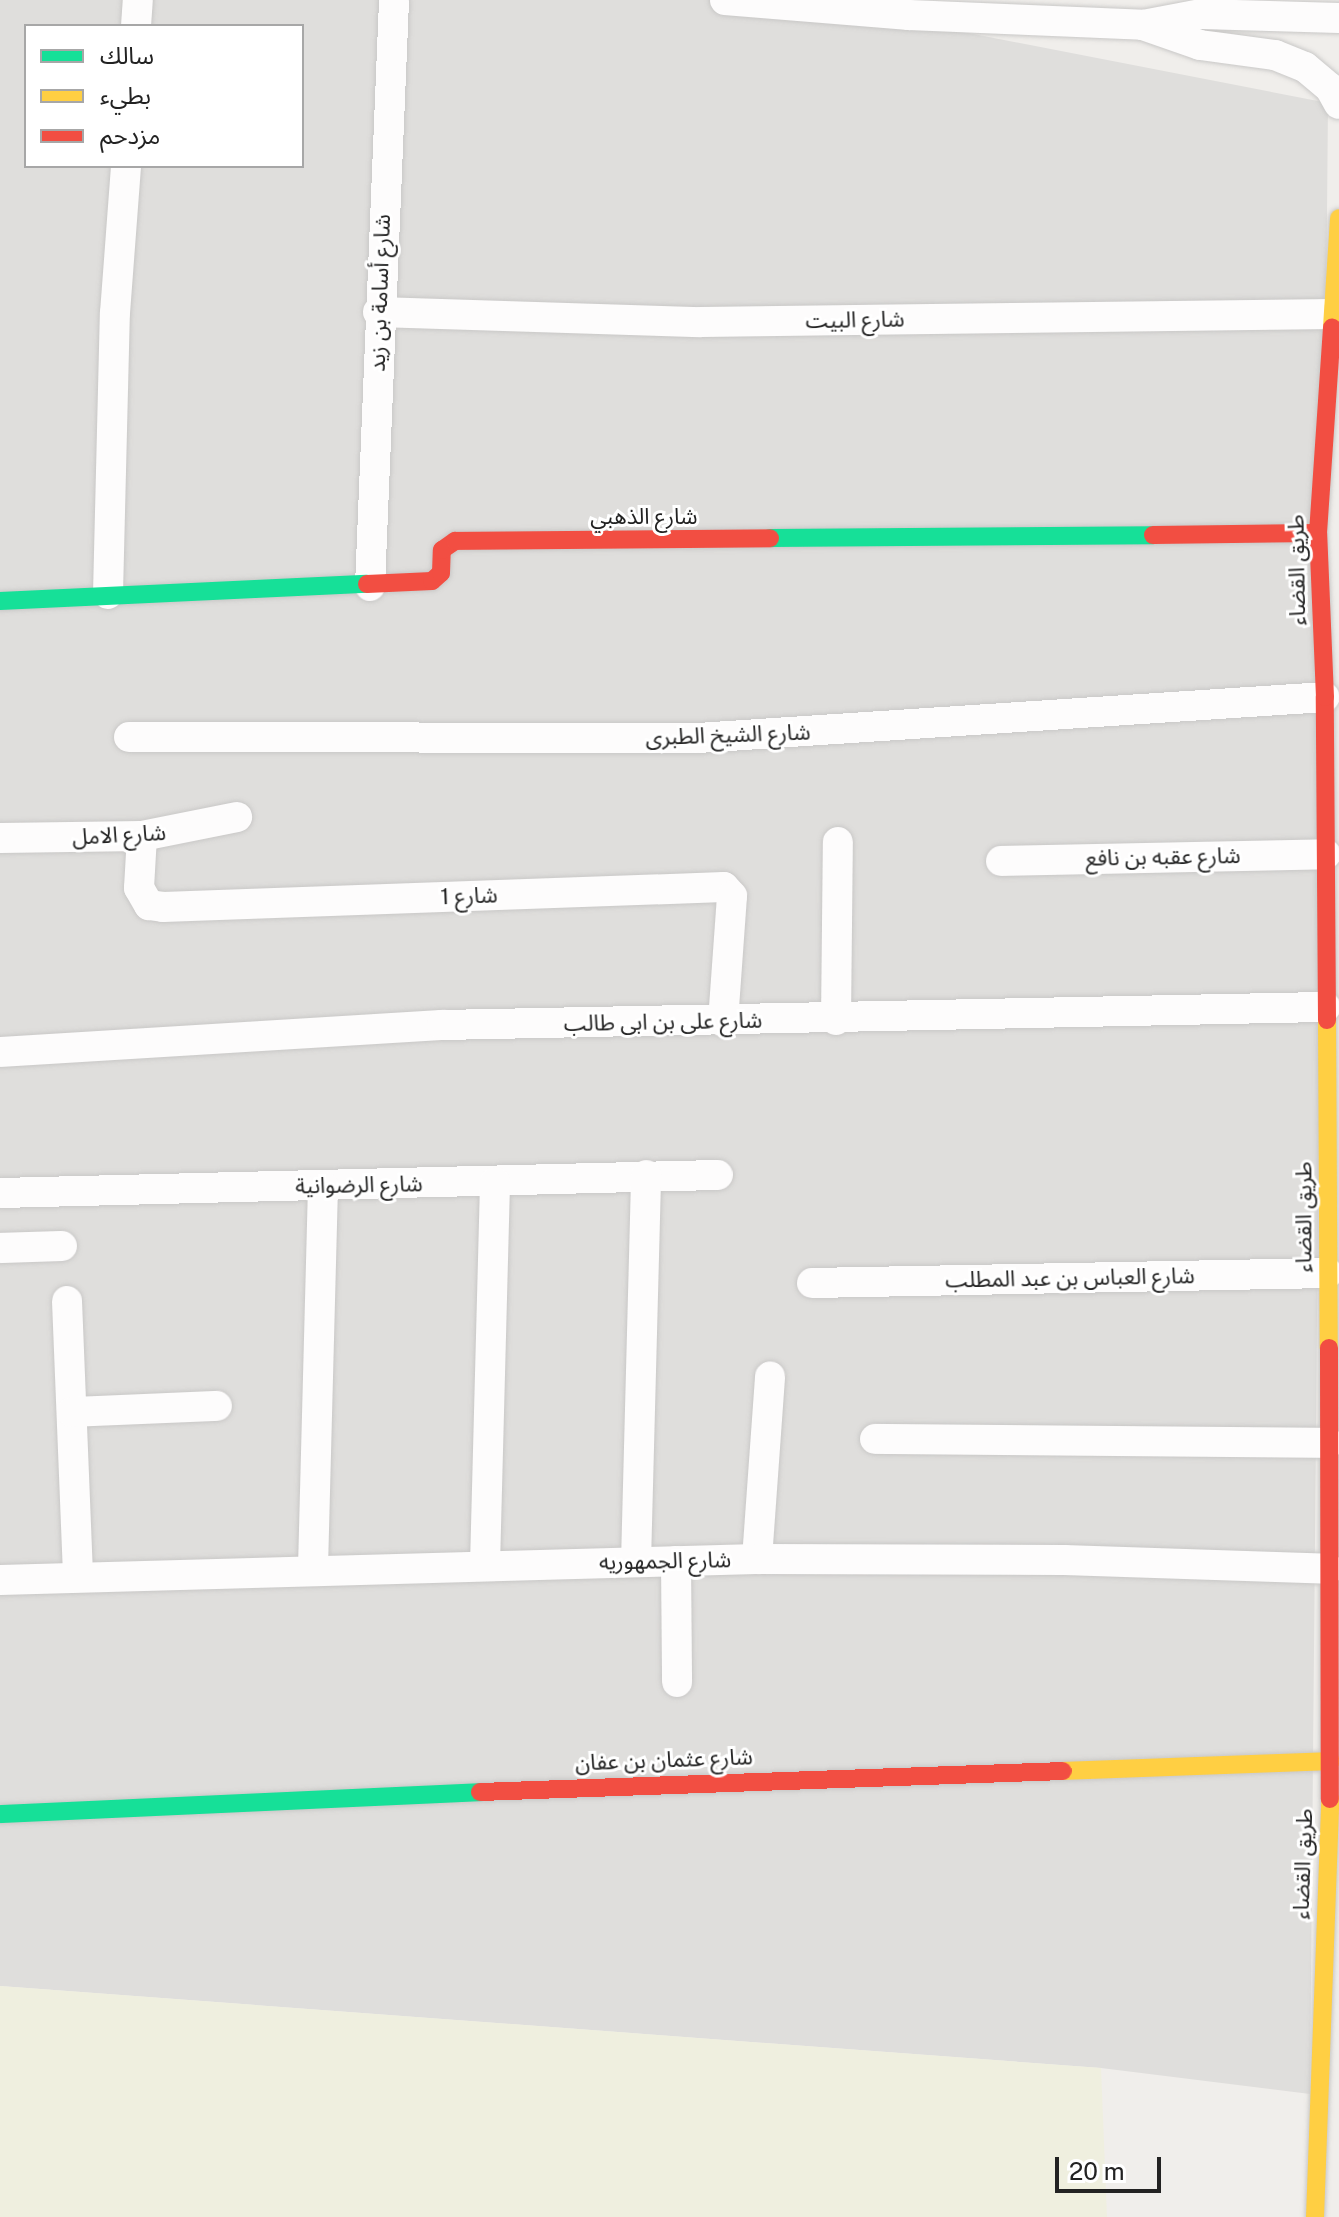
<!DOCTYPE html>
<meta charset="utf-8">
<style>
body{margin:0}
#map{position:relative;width:1339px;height:2217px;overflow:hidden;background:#f0eeeb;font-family:"Public Sans","Noto Sans Arabic",sans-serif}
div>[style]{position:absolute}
.residential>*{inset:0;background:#dfdedc}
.farmland>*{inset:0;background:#efefdf}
.roads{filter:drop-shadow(0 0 2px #c9c8c7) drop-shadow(0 0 2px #c9c8c7)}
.street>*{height:30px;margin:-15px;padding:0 15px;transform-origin:15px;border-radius:15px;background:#fdfcfc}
.fast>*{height:18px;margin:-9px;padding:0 9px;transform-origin:9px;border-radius:9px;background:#16e098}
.slow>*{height:18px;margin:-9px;padding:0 9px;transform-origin:9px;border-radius:9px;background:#ffcf43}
.jam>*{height:18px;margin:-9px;padding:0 9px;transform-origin:9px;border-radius:9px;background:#f24e42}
span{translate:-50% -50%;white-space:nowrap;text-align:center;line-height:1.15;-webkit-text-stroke:6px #fff;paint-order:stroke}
.street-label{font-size:22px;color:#222}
.legend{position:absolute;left:24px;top:24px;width:280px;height:144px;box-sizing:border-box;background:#fff;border:2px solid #a7a7a7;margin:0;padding:10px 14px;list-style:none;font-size:24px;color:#222}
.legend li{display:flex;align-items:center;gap:16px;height:40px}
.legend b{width:40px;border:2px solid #a7a7a7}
.scale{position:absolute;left:1055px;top:2157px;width:106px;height:36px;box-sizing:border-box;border:4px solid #222;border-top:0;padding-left:10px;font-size:24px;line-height:28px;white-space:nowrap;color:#222;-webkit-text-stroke:6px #fff;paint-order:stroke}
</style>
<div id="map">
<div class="residential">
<i style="clip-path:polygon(evenodd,0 0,799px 0,1328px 103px,1310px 2094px,1101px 2068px,0 1986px,0 0,26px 26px,302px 26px,302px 166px,26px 166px,26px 26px)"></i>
</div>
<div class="farmland">
<i style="clip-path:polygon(0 1986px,1101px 2068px,1107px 2217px,0 2217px)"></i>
</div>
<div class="roads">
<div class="street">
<i style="left:725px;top:0;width:185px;rotate:4.7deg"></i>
<i style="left:909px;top:15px;width:234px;rotate:2.4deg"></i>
<i style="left:1143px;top:25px;width:59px;rotate:-10.7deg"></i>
<i style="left:1201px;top:14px;width:138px;rotate:1.7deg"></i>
<i style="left:1143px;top:25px;width:60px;rotate:19.3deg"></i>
<i style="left:1200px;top:45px;width:76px;rotate:7.6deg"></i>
<i style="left:1275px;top:55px;width:32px;rotate:22deg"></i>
<i style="left:1305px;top:67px;width:33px;rotate:40deg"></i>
<i style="left:1330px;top:88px;width:18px;rotate:61deg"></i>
<i style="left:136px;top:26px;width:26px;rotate:-86deg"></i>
<i style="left:378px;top:312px;width:323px;rotate:1.8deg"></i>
<i style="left:701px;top:322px;width:632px;rotate:-0.73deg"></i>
<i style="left:370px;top:586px;width:586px;rotate:-87.65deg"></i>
<i style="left:108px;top:594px;width:281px;rotate:-88.6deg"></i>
<i style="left:115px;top:313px;width:147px;rotate:-85.7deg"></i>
<i style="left:129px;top:737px;width:569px;rotate:0.1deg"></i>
<i style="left:698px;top:738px;width:628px;rotate:-3.74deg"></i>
<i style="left:142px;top:836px;width:52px;rotate:93.3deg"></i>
<i style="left:139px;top:888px;width:20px;rotate:60deg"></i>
<i style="left:149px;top:905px;width:14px;rotate:8deg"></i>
<i style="left:163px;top:907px;width:561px;rotate:-2.04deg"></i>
<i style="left:724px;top:887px;width:12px;rotate:48deg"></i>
<i style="left:732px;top:896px;width:126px;rotate:94.1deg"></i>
<i style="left:0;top:838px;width:142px;rotate:-0.8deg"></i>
<i style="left:142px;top:836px;width:97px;rotate:-11.3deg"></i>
<i style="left:1001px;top:861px;width:325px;rotate:-1.2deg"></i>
<i style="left:836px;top:1020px;width:178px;rotate:-89.4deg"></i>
<i style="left:0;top:1052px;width:443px;rotate:-3.5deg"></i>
<i style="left:442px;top:1025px;width:884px;rotate:-1.17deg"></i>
<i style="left:0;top:1193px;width:718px;rotate:-1.44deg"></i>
<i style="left:0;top:1248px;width:62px;rotate:-1.8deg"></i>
<i style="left:812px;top:1283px;width:516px;rotate:-1.11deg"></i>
<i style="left:67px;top:1301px;width:274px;rotate:87.7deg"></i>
<i style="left:72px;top:1412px;width:145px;rotate:-2.4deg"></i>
<i style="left:875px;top:1439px;width:454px;rotate:0.5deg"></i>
<i style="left:757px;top:1559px;width:183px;rotate:-85.9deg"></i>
<i style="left:676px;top:1561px;width:121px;rotate:89.5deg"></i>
<i style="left:636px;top:1562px;width:387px;rotate:-88.5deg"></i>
<i style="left:485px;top:1565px;width:383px;rotate:-88.5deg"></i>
<i style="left:313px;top:1568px;width:382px;rotate:-88.5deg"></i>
<i style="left:0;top:1580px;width:757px;rotate:-1.59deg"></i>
<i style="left:757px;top:1559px;width:307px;rotate:0.2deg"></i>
<i style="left:1064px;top:1560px;width:265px;rotate:1.9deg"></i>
</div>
<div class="fast">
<i style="left:770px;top:538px;width:383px;rotate:-0.4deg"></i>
<i style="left:0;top:601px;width:367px;rotate:-2.7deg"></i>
<i style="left:0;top:1814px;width:481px;rotate:-2.6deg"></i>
</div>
<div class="slow">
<i style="left:1332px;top:327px;width:109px;rotate:-86.3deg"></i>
<i style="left:1327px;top:1020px;width:328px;rotate:89.7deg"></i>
<i style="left:1063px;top:1771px;width:268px;rotate:-2.1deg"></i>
<i style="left:1315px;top:2217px;width:418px;rotate:-87.9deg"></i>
</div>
<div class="jam">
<i style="left:1153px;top:535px;width:165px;rotate:-0.7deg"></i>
<i style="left:367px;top:584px;width:65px;rotate:-2.6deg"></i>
<i style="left:432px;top:581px;width:12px;rotate:-42deg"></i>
<i style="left:441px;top:573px;width:23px;rotate:-88deg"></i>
<i style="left:442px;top:550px;width:16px;rotate:-35deg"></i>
<i style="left:455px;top:541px;width:315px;rotate:-0.5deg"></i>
<i style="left:1327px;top:1020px;width:323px;rotate:-90.4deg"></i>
<i style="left:1325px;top:697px;width:164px;rotate:-92.4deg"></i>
<i style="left:1318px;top:533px;width:206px;rotate:-86.1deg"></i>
<i style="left:1329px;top:1348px;width:451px;rotate:89.9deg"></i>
<i style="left:480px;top:1792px;width:583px;rotate:-2.06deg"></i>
</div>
</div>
<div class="street-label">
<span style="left:380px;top:293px;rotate:-88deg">شارع أسامة بن زيد</span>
<span style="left:855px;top:320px;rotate:-1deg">شارع البيت</span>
<span style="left:644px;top:517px">شارع الذهبي</span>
<span style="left:1297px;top:570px;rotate:-91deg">طريق القضاء</span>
<span style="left:728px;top:735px;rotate:-2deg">شارع الشيخ الطبرى</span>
<span style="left:119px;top:835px;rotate:-3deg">شارع الامل</span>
<span style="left:1163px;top:857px;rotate:-1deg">شارع عقبه بن نافع</span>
<span style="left:469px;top:896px;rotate:-2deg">شارع 1</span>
<span style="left:663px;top:1022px;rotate:-1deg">شارع على بن ابى طالب</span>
<span style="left:359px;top:1185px;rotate:-1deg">شارع الرضوانية</span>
<span style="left:1304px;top:1217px;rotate:-90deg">طريق القضاء</span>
<span style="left:1070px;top:1278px;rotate:-1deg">شارع العباس بن عبد المطلب</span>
<span style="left:665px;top:1561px;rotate:-1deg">شارع الجمهوريه</span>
<span style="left:664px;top:1760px;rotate:-2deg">شارع عثمان بن عفان</span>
<span style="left:1303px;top:1864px;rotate:-88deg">طريق القضاء</span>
</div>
<ul class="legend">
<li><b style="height:10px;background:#16e098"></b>سالك</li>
<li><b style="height:10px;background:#ffcf43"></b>بطيء</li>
<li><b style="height:10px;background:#f24e42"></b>مزدحم</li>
</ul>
<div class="scale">20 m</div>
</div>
